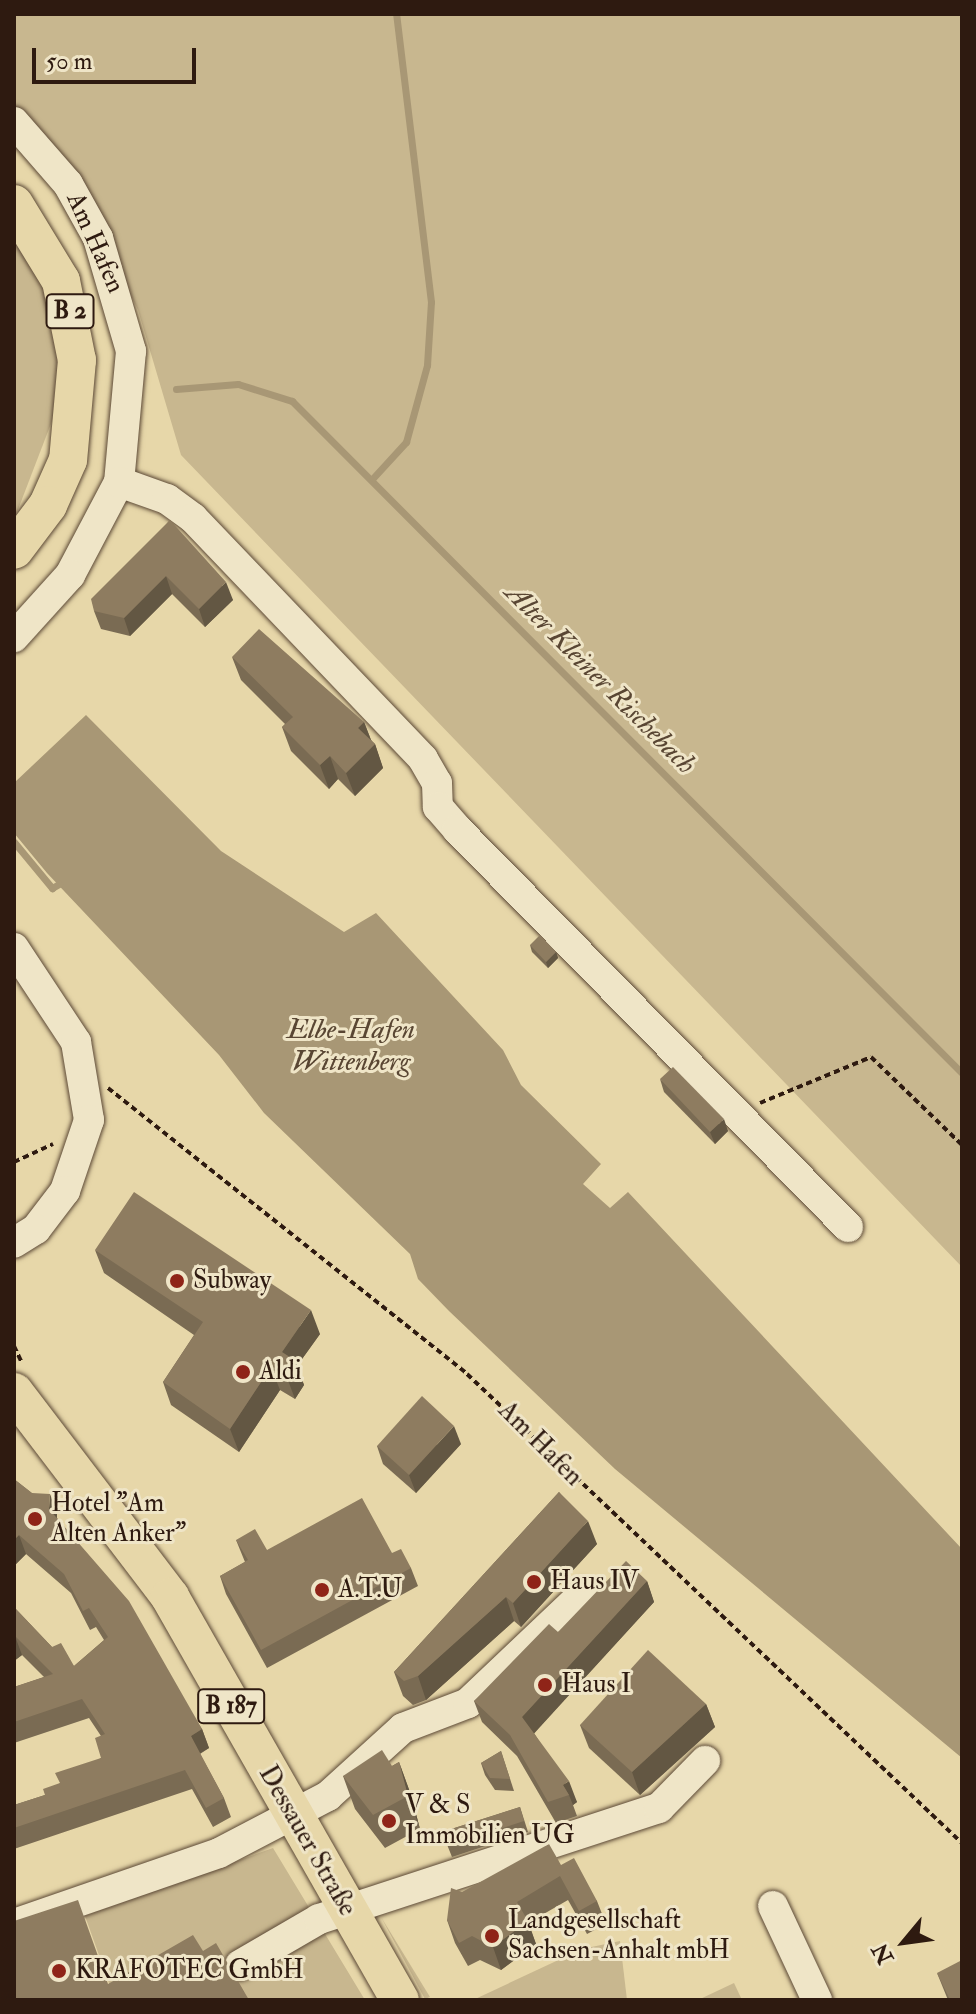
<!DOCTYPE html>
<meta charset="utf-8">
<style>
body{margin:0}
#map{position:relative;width:976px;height:2014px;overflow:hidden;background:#e7d7a9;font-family:"IM FELL Double Pica",serif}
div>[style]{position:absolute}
.green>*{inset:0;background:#c8b78f}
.water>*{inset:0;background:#a89775}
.stream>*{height:7px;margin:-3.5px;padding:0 3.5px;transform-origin:3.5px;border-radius:3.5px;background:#a89775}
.path>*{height:4px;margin-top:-2px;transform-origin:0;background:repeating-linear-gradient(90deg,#2e1a10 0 6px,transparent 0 10px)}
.roads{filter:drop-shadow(0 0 2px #5c4936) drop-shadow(0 0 2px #5c4936)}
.minor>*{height:30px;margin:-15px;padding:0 15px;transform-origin:15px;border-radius:15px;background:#efe5c7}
.major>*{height:38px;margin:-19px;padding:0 19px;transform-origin:19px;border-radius:19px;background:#e7d7a9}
.wall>*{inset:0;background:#7a6b53}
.shaded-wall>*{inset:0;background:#635743}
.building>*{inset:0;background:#8e7c60}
.dots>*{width:22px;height:22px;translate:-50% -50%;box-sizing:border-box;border:4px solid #efe5c7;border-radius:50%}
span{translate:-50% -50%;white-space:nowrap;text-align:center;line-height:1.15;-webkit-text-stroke:6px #efe5c7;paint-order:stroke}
.shield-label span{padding:2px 6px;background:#efe5c7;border:2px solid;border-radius:6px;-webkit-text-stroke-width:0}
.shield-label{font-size:24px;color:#2e1a10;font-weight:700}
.street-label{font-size:26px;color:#2e1a10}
.poi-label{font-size:26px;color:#2e1a10}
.left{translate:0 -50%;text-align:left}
.water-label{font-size:28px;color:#594633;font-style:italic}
.frame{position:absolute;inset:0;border:16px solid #2e1a10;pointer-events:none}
.north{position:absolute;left:864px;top:1902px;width:80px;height:80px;-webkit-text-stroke:6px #efe5c7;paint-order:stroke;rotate:241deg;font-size:22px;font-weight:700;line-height:32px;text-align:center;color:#2e1a10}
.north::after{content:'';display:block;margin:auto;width:28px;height:36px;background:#2e1a10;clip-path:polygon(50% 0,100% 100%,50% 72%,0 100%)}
.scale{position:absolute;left:32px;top:48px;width:164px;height:36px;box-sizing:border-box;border:4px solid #2e1a10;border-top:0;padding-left:10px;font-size:24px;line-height:28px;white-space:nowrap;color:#2e1a10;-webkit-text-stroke:6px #efe5c7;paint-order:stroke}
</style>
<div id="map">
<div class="green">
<i style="clip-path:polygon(14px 14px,962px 14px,962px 1267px,181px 455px,138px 310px,61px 154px,14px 105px)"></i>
<i style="clip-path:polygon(14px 231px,44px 281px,61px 335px,57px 408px,14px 520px)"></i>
<i style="clip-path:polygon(273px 1848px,365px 2000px,115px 2000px,85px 1916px,65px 1923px)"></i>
<i style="clip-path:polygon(381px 1917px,430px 1997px,425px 1999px)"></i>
<i style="clip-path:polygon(620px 1941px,627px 2000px,473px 2000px,582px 1949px)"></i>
<i style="clip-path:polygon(734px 1983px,742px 2000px,698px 2000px)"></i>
</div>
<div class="water">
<i style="clip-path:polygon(86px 715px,221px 851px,344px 932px,376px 913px,503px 1050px,521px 1085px,601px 1164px,583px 1184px,610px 1208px,628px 1192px,962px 1549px,962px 1758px,615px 1469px,449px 1311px,418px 1279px,410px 1254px,264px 1113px,219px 1055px,47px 873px,14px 833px,14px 783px)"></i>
</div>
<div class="stream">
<i style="left:176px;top:389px;width:62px;rotate:-4.6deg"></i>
<i style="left:238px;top:384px;width:57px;rotate:17.5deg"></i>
<i style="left:292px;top:401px;width:949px;rotate:45.09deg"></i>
<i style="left:373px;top:478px;width:49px;rotate:-47.5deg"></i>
<i style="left:406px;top:442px;width:80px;rotate:-74.7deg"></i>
<i style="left:427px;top:365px;width:63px;rotate:-86.4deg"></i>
<i style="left:431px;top:302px;width:290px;rotate:-96.9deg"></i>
<i style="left:14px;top:842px;width:60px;rotate:50.4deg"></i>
<i style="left:52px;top:888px;width:8px;rotate:-30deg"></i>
</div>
<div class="path">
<i style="left:108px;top:1088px;width:459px;rotate:38.5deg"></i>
<i style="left:467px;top:1374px;width:682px;rotate:43.46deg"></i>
<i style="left:760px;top:1103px;width:120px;rotate:-22.5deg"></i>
<i style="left:871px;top:1057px;width:127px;rotate:44deg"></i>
<i style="left:14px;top:1162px;width:43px;rotate:-24.8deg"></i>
<i style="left:14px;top:1346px;width:19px;rotate:65deg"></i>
</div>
<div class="roads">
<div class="minor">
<i style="left:14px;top:122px;width:82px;rotate:48.9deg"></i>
<i style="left:68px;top:184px;width:62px;rotate:60.9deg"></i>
<i style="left:98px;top:238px;width:118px;rotate:73.7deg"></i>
<i style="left:131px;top:351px;width:132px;rotate:95.2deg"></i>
<i style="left:119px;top:482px;width:105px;rotate:117.8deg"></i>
<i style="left:70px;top:575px;width:84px;rotate:132.1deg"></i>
<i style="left:119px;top:482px;width:51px;rotate:19.5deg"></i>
<i style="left:167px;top:499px;width:32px;rotate:36deg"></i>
<i style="left:193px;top:518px;width:333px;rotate:46.3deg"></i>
<i style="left:423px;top:759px;width:28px;rotate:60deg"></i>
<i style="left:437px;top:783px;width:24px;rotate:88deg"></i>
<i style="left:438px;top:807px;width:29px;rotate:49deg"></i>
<i style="left:457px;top:829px;width:558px;rotate:45.51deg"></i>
<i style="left:14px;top:948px;width:113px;rotate:56.6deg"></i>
<i style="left:76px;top:1042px;width:79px;rotate:80.5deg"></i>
<i style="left:89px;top:1120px;width:75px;rotate:108.7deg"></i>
<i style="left:65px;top:1191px;width:48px;rotate:127.3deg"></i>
<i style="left:36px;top:1229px;width:26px;rotate:148deg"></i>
<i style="left:773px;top:1906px;width:104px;rotate:64.9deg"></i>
<i style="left:14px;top:1924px;width:217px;rotate:-19.1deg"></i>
<i style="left:219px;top:1853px;width:123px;rotate:-27.6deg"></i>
<i style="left:328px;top:1796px;width:101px;rotate:-42.2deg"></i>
<i style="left:403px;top:1728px;width:70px;rotate:-21deg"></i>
<i style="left:468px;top:1703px;width:158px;rotate:-43.5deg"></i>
<i style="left:240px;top:1965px;width:91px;rotate:-30.2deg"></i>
<i style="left:319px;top:1919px;width:358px;rotate:-18.1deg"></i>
<i style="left:659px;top:1808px;width:66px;rotate:-45.6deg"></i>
</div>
<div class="major">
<i style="left:14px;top:204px;width:90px;rotate:58.6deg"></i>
<i style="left:61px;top:281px;width:81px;rotate:78.6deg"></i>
<i style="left:77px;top:360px;width:100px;rotate:95.1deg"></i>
<i style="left:68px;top:460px;width:49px;rotate:114deg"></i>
<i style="left:48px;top:505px;width:56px;rotate:127.1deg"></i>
<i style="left:14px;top:1392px;width:258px;rotate:52.7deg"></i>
<i style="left:170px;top:1597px;width:464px;rotate:60.3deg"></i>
</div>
</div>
<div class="wall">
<i style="clip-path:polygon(170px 520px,233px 600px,205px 627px,172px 594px,130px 636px,101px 629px,94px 611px)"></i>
<i style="clip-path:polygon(232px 657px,364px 722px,371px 740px,375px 744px,383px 768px,355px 796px,338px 779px,329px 789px,291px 751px,282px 727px,285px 724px,241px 680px)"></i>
<i style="clip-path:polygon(530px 945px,556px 952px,558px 958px,548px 968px,532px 952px)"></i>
<i style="clip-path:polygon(660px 1079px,728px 1131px,715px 1144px,664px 1092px)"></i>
<i style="clip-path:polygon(95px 1250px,320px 1334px,297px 1366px,304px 1385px,295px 1399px,280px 1390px,239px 1452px,171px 1405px,163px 1382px,194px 1335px,104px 1273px)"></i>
<i style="clip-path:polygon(461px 1444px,416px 1493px,383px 1464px,377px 1446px)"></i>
<i style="clip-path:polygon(14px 1479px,57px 1513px,57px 1518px,202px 1729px,209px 1748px,200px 1754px,224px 1798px,231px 1817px,213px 1827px,192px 1789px,14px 1849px,14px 1805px,45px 1795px,59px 1784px,101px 1758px,101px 1736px,89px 1718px,14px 1743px,14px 1687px,44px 1677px,22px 1655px,14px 1661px,14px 1607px,52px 1647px,74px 1666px,104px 1640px,96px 1627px,90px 1630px,71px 1593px,26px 1554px,14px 1566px)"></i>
<i style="clip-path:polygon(559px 1492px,597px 1544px,521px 1627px,514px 1621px,426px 1700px,413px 1705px,403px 1696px,394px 1672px)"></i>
<i style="clip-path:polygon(236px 1540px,267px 1550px,392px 1553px,411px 1568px,418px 1586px,267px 1668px,226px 1594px,220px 1576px,245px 1562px)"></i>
<i style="clip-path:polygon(647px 1581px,654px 1602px,534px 1733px,577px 1802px,573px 1805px,577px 1816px,556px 1823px,517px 1756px,482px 1722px,474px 1701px,558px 1632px)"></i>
<i style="clip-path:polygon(706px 1704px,715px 1727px,640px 1795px,589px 1748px,580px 1725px)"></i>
<i style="clip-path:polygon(501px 1751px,514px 1791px,495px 1790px,485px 1775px,481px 1763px)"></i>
<i style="clip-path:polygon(399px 1762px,411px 1795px,420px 1829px,385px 1848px,355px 1809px,343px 1776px,392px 1766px)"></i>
<i style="clip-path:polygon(520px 1807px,528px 1832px,452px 1857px,442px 1832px)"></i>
<i style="clip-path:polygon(561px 1865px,597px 1901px,606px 1924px,587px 1934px,568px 1900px,528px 1923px,536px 1944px,501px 1970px,480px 1960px,468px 1966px,455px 1943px,447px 1920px)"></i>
<i style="clip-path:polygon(937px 1973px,962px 2000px,948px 2000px)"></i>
</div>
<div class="shaded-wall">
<i style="clip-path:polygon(166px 576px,172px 594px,130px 636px,124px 618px)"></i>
<i style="clip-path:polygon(226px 582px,233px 600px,205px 627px,199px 609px)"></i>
<i style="clip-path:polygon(364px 722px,373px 745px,358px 728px)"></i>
<i style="clip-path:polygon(375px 744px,383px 768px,355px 796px,346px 773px)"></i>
<i style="clip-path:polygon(330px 756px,338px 779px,329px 789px,320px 765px)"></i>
<i style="clip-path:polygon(556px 952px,558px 958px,548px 968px,546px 962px)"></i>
<i style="clip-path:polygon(724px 1119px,728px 1131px,715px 1144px,710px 1132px)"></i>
<i style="clip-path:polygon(311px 1310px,320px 1334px,297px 1366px,304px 1385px,295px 1399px,286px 1375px,282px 1352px)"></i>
<i style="clip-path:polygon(271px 1367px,280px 1390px,239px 1452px,230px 1429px)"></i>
<i style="clip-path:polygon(454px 1426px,461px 1444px,416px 1493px,409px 1475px)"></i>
<i style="clip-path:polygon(50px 1494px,57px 1513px,56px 1528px,49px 1509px)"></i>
<i style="clip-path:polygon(588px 1521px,597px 1544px,521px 1627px,513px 1603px)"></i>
<i style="clip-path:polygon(19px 1535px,26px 1554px,14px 1566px,14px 1540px)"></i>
<i style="clip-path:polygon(647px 1581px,654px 1602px,530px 1738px,522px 1717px)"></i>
<i style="clip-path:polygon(506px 1597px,514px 1621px,426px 1700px,418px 1676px)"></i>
<i style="clip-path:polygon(15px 1636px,22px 1655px,14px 1661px,14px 1637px)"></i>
<i style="clip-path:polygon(706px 1704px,715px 1727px,640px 1795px,632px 1772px)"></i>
<i style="clip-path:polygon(202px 1729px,209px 1748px,197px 1755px,191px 1736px)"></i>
<i style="clip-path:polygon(399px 1762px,411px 1795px,420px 1829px,408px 1796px)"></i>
<i style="clip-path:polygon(569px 1781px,577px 1802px,573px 1805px,569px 1795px,563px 1785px)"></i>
<i style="clip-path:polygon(528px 1921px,536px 1944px,501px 1970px,493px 1947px)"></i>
</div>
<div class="building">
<i style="clip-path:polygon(170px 520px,226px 582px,199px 609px,166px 576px,124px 618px,94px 611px,91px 599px)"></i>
<i style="clip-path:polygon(259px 629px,364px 722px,358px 728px,375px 744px,346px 773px,330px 756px,320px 765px,282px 727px,293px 717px,232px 657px)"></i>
<i style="clip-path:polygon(540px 935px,556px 952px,546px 962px,530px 945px)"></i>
<i style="clip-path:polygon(673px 1067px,724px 1119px,710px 1132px,660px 1079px)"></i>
<i style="clip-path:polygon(134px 1192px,311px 1310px,282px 1352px,296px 1361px,286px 1375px,271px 1367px,230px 1429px,163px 1382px,203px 1322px,95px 1250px)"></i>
<i style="clip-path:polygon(422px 1396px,454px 1426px,409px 1475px,377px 1446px)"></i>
<i style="clip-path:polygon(14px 1479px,32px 1493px,50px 1494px,49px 1509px,129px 1601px,202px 1729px,191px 1736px,224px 1798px,206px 1808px,185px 1770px,14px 1828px,14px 1805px,45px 1795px,43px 1789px,60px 1783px,55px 1773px,101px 1758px,95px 1738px,105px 1734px,82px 1699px,14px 1722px,14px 1687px,53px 1674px,15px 1636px,14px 1637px,14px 1607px,52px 1647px,61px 1643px,74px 1666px,108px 1637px,89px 1608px,83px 1611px,64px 1574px,19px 1535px,14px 1540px)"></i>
<i style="clip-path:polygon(559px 1492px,588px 1521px,513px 1603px,506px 1597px,418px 1676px,404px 1681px,394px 1672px)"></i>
<i style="clip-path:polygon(362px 1498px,392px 1553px,401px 1549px,411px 1568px,261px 1650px,220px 1576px,248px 1560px,236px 1540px,255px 1529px,267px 1550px)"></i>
<i style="clip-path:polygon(626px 1561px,647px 1581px,522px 1717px,569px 1781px,563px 1785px,569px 1795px,548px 1802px,510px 1735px,474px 1701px,549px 1624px,558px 1632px)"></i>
<i style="clip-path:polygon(648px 1650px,706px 1704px,632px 1772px,580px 1725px)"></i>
<i style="clip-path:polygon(382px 1750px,392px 1766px,399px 1762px,408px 1796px,373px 1815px,343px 1776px)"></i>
<i style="clip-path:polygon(501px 1751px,510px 1779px,490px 1778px,481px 1763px)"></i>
<i style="clip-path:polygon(520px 1807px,524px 1821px,448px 1846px,442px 1832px)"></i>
<i style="clip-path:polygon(549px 1844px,561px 1865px,574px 1858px,597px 1901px,579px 1911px,560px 1876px,517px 1902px,528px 1921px,493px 1947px,472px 1936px,459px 1943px,447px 1920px,451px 1888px,462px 1892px)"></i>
<i style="clip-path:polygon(78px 1900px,108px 1984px,193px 1935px,203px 1951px,216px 1943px,249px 2000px,14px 2000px,14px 1921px)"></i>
<i style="clip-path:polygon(962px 1960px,962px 2000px,950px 2000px,937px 1973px)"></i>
</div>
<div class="dots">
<i style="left:177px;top:1281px;background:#8f2418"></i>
<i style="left:243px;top:1372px;background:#8f2418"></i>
<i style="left:35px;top:1519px;background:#8f2418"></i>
<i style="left:534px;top:1582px;background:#8f2418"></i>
<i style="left:322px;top:1590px;background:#8f2418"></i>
<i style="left:545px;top:1685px;background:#8f2418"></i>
<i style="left:389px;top:1821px;background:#8f2418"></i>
<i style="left:492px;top:1936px;background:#8f2418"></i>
<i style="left:59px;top:1971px;background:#8f2418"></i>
</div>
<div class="shield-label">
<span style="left:70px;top:311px">B 2</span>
<span style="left:231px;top:1706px">B 187</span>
</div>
<div class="street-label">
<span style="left:95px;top:243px;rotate:66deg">Am Hafen</span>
<span style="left:540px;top:1444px;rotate:45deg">Am Hafen</span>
<span style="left:307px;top:1841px;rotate:60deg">Dessauer Straße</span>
</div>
<div class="poi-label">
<span class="left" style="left:193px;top:1281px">Subway</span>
<span class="left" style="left:259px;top:1372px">Aldi</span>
<span class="left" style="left:51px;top:1519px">Hotel "Am<br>Alten Anker"</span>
<span class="left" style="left:550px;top:1582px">Haus IV</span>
<span class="left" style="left:338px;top:1590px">A.T.U</span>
<span class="left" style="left:561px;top:1685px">Haus I</span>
<span class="left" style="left:405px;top:1821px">V &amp; S<br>Immobilien UG</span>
<span class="left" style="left:508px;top:1936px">Landgesellschaft<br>Sachsen-Anhalt mbH</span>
<span class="left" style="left:75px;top:1971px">KRAFOTEC GmbH</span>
</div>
<div class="water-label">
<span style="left:600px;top:679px;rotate:45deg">Alter Kleiner Rischebach</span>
<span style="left:351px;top:1046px">Elbe-Hafen<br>Wittenberg</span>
</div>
<div class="frame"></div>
<div class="north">N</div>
<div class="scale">50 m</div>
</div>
